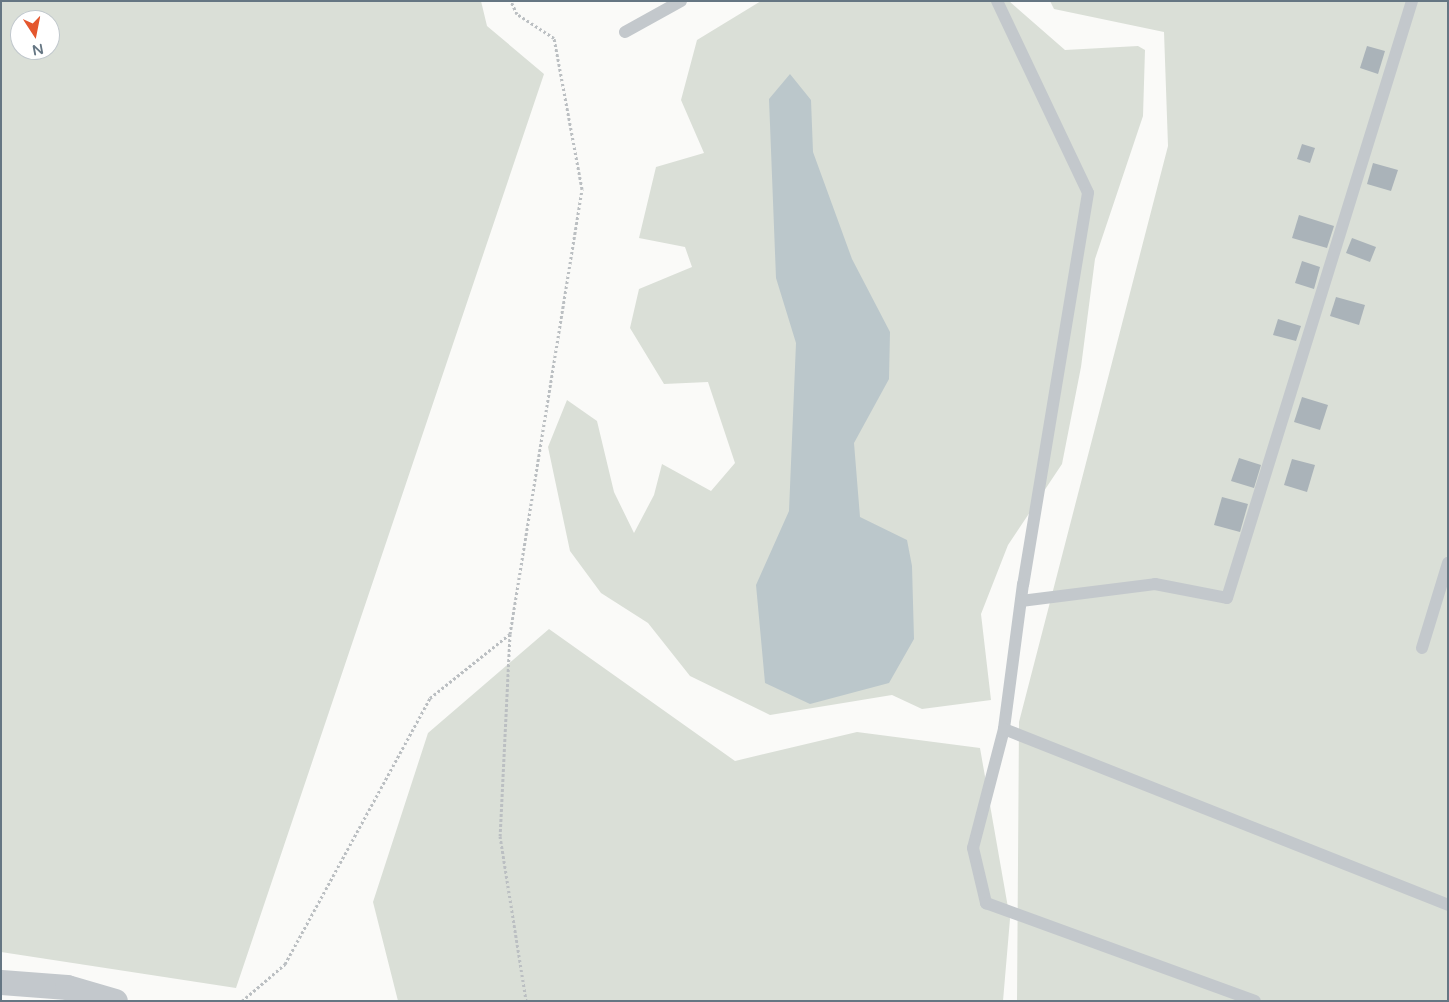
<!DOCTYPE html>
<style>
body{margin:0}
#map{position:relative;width:1449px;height:1002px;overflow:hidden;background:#fafaf8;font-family:"Varela Round",sans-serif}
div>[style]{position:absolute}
.green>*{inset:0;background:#dadfd7}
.water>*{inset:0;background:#bbc7cb}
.building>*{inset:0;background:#aab3b9}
.path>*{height:3px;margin-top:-1.5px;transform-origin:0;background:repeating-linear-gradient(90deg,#bbbfc2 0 2.5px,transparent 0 5px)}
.service>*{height:12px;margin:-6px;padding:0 6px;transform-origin:6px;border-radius:6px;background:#c3c8cc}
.minor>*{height:25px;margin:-12.5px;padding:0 12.5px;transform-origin:12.5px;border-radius:12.5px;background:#c3c8cc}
span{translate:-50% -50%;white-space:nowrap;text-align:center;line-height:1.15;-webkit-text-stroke:5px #fff;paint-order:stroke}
.frame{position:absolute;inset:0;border:2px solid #657683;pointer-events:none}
.north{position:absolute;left:10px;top:10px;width:50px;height:50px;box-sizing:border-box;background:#fff;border:1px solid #c1c8cd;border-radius:50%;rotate:169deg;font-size:14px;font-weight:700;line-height:20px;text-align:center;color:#657683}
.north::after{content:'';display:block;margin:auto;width:18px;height:22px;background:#e4572e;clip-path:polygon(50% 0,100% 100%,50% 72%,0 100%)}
</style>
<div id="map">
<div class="green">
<i style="clip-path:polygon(evenodd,1px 1px,481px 1px,487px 26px,544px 74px,236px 988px,1px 952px,1px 1px,20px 20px,50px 20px,50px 50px,20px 50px,20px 20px)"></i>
<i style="clip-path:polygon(761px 1px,1009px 1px,1065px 50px,1138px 46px,1145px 50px,1143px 116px,1095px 259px,1081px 367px,1062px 464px,1008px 545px,981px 614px,991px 700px,922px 709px,892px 695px,770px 715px,690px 676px,648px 623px,601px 593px,570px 551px,548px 447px,567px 400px,597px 421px,614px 492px,634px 533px,654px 495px,662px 464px,711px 491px,735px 463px,708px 382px,664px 384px,630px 328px,639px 289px,692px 267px,685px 247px,639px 238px,656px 167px,704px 153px,681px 100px,697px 40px)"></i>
<i style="clip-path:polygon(1050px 1px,1448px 1px,1448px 1001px,1017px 1001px,1019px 722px,1168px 146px,1164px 32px,1054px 9px)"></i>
<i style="clip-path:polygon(549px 629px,735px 761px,857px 732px,980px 748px,1010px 919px,1003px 1001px,398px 1001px,373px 902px,428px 733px)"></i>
</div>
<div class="water">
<i style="clip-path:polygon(790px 74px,811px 100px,813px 152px,852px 259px,890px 332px,889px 379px,854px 443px,860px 517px,907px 540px,912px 566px,914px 639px,889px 683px,810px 704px,765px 683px,756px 585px,789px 511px,796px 343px,776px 278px,769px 99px)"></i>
</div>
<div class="building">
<i style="clip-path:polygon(1367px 46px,1385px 51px,1378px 74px,1360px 68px)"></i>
<i style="clip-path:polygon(1302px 144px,1315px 148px,1310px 163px,1297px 159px)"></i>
<i style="clip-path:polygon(1373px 163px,1398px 170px,1391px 191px,1367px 184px)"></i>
<i style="clip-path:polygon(1299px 215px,1334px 226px,1327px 248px,1292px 238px)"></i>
<i style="clip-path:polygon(1352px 238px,1376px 247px,1370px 262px,1346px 253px)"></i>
<i style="clip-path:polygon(1302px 261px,1320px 267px,1314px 289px,1295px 283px)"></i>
<i style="clip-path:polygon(1336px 297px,1365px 305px,1359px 325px,1330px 316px)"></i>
<i style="clip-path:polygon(1278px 319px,1301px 326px,1296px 341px,1273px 335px)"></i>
<i style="clip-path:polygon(1302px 397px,1328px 405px,1320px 430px,1294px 422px)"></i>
<i style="clip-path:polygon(1239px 458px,1261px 465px,1254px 488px,1231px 481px)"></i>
<i style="clip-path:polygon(1292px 459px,1315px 465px,1307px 492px,1284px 485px)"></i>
<i style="clip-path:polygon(1222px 497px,1248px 504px,1240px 532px,1214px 525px)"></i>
</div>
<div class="path">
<i style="left:510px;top:634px;width:202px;rotate:92.8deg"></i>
<i style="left:500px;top:836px;width:167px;rotate:81deg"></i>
<i style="left:242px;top:1001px;width:57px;rotate:-40.7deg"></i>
<i style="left:285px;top:964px;width:303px;rotate:-61.4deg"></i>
<i style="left:430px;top:698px;width:102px;rotate:-38.7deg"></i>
<i style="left:510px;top:634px;width:451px;rotate:-80.8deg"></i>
<i style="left:582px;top:189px;width:154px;rotate:-100.5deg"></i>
<i style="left:554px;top:38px;width:44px;rotate:-147deg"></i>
<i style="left:517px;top:14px;width:14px;rotate:-115deg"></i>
</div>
<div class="service">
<i style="left:997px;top:1px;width:212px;rotate:64.6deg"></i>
<i style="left:1088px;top:193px;width:396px;rotate:99.4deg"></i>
<i style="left:1023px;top:584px;width:146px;rotate:97.5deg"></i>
<i style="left:1004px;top:729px;width:478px;rotate:21.6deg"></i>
<i style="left:625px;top:32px;width:64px;rotate:-29deg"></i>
<i style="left:1021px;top:601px;width:135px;rotate:-7.2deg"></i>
<i style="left:1155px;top:584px;width:73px;rotate:11deg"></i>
<i style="left:1227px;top:598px;width:625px;rotate:-72.78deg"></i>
<i style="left:1422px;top:648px;width:89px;rotate:-73deg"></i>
<i style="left:1004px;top:729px;width:123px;rotate:104.6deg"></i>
<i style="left:973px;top:848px;width:57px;rotate:76.7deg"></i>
<i style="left:986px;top:903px;width:286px;rotate:20deg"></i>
</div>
<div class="minor">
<i style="left:1px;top:982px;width:66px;rotate:4.3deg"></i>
<i style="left:67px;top:987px;width:50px;rotate:16.3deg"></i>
</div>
<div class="frame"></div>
<div class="north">N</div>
</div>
